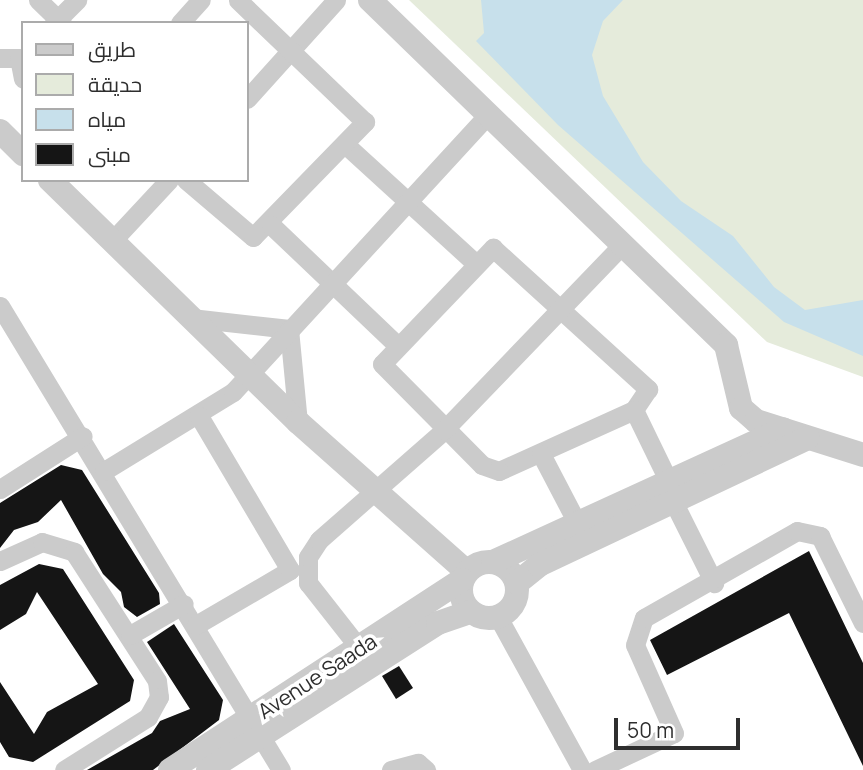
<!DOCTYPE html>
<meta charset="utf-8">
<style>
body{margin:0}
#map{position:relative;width:863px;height:770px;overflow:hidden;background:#fff;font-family:Manrope,Cairo,sans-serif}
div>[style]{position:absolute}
.green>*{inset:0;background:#e5ebdb}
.water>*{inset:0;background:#c7e0eb}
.building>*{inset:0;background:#151515}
.minor>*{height:19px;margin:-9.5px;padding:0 9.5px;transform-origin:9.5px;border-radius:9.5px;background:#cbcbcb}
.tertiary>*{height:24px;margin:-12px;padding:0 12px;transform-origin:12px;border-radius:12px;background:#cbcbcb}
.tertiary>.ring{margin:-12px;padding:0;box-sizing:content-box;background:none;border:24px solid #cbcbcb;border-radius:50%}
span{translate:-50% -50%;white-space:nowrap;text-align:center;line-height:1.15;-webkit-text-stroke:7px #fff;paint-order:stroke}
.street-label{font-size:21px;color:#2e2e2e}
.legend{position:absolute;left:21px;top:21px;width:228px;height:161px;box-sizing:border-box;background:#fff;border:2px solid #ababab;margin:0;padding:9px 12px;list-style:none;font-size:21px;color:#2e2e2e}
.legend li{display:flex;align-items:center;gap:14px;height:35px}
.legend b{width:35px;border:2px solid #ababab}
.scale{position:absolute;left:614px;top:718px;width:126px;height:32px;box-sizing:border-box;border:4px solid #2e2e2e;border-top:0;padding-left:9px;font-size:21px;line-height:24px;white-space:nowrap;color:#2e2e2e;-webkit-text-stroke:5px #fff;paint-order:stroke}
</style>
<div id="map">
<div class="green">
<i style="clip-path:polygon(409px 0,863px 0,863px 377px,767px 342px)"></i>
</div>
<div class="water">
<i style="clip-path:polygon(481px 0,623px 0,603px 21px,592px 55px,603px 96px,643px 162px,681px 201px,733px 236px,774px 287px,805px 310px,863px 300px,863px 356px,784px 322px,558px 125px,476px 41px,484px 33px)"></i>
</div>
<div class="building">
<i style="clip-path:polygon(61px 465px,82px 470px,159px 593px,160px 604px,137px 617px,124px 607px,121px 592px,103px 574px,61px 500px,38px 522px,14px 530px,0 548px,0 503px)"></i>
<i style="clip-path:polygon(809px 551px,863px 663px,863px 766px,789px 613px,667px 675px,650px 640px)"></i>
<i style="clip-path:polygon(39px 564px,63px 569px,134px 680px,130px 701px,33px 762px,9px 757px,0 742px,0 682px,34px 734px,47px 712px,98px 684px,37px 592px,26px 614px,0 630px,0 585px)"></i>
<i style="clip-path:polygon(174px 624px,223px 700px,219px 720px,153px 770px,87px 770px,152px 733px,160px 721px,190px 709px,147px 642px)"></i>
<i style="clip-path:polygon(399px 666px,413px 688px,396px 699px,382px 676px)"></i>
</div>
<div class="minor">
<i style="left:38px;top:0;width:33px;rotate:44deg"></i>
<i style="left:54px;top:23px;width:33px;rotate:-45deg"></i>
<i style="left:180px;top:23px;width:31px;rotate:-48deg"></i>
<i style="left:0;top:58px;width:19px"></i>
<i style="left:19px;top:58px;width:21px;rotate:79deg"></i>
<i style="left:247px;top:99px;width:133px;rotate:-48deg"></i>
<i style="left:347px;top:146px;width:172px;rotate:42.4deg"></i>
<i style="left:186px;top:180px;width:88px;rotate:40.4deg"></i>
<i style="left:253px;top:237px;width:161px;rotate:-45.8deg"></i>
<i style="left:365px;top:122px;width:176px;rotate:-136.2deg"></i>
<i style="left:271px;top:225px;width:173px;rotate:43.6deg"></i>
<i style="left:113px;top:240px;width:82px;rotate:-47deg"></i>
<i style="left:493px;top:248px;width:210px;rotate:42.3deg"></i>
<i style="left:648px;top:389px;width:25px;rotate:124deg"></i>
<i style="left:634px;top:410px;width:148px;rotate:155.7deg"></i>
<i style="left:499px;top:471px;width:18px;rotate:-161deg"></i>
<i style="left:482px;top:465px;width:142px;rotate:-134.7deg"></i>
<i style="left:382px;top:364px;width:161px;rotate:-46.3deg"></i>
<i style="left:0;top:306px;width:542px;rotate:58.8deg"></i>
<i style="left:191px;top:318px;width:99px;rotate:6.4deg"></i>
<i style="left:289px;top:329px;width:93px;rotate:84.5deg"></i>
<i style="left:634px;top:410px;width:78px;rotate:64.1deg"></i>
<i style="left:541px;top:454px;width:78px;rotate:62.4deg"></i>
<i style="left:104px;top:471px;width:151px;rotate:-31.5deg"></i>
<i style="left:233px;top:392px;width:372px;rotate:-47.4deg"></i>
<i style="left:0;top:489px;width:98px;rotate:-32.6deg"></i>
<i style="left:673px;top:501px;width:92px;rotate:63.4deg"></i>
<i style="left:0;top:561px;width:46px;rotate:-24.3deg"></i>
<i style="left:42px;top:542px;width:34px;rotate:17deg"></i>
<i style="left:74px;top:552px;width:153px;rotate:57.2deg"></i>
<i style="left:157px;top:681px;width:16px;rotate:83deg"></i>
<i style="left:159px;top:697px;width:23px;rotate:119deg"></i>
<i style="left:148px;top:717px;width:99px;rotate:147.8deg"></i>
<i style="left:498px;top:617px;width:175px;rotate:61.2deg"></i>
<i style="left:196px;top:625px;width:109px;rotate:-30.3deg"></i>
<i style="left:290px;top:570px;width:179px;rotate:-120.6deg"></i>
<i style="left:130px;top:635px;width:62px;rotate:-29.9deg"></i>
<i style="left:360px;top:649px;width:84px;rotate:-128.2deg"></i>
<i style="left:308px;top:583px;width:26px;rotate:-90deg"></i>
<i style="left:308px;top:557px;width:20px;rotate:-57deg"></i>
<i style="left:319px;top:540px;width:167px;rotate:-41.3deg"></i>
<i style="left:444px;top:430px;width:257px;rotate:-46.1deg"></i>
<i style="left:391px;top:770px;width:28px;rotate:-15deg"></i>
<i style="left:418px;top:763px;width:11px;rotate:41deg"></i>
<i style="left:595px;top:770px;width:87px;rotate:-25.1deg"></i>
<i style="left:674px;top:733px;width:96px;rotate:-113.9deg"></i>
<i style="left:635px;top:645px;width:28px;rotate:-72deg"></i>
<i style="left:644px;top:618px;width:176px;rotate:-29.6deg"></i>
<i style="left:797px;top:531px;width:24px;rotate:12deg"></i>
<i style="left:820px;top:536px;width:97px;rotate:63.7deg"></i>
</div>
<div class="tertiary">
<i style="left:370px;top:0;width:496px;rotate:44.1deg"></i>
<i style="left:726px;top:345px;width:65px;rotate:76.6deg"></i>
<i style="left:741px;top:408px;width:20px;rotate:41deg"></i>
<i style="left:756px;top:421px;width:112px;rotate:17.6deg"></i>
<i style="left:0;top:131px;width:33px;rotate:45deg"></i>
<i style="left:50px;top:180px;width:347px;rotate:44.3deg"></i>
<i style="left:298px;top:422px;width:226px;rotate:41.6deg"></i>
<i class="ring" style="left:461px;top:562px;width:32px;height:32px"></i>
<i style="left:493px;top:562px;width:319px;rotate:-24.6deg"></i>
<i style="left:517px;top:583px;width:28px;rotate:-39deg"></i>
<i style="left:539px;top:565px;width:297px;rotate:-25.3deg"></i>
<i style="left:170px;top:770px;width:348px;rotate:-33.1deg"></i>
<i style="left:208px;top:770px;width:273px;rotate:-32.6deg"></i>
<i style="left:438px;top:623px;width:34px;rotate:-19deg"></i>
</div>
<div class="street-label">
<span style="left:317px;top:676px;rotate:-33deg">Avenue Saada</span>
</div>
<ul class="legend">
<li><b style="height:9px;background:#cbcbcb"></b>طريق</li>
<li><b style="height:19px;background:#e5ebdb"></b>حديقة</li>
<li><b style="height:19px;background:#c7e0eb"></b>مياه</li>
<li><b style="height:19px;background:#151515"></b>مبنى</li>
</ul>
<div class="scale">50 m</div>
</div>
